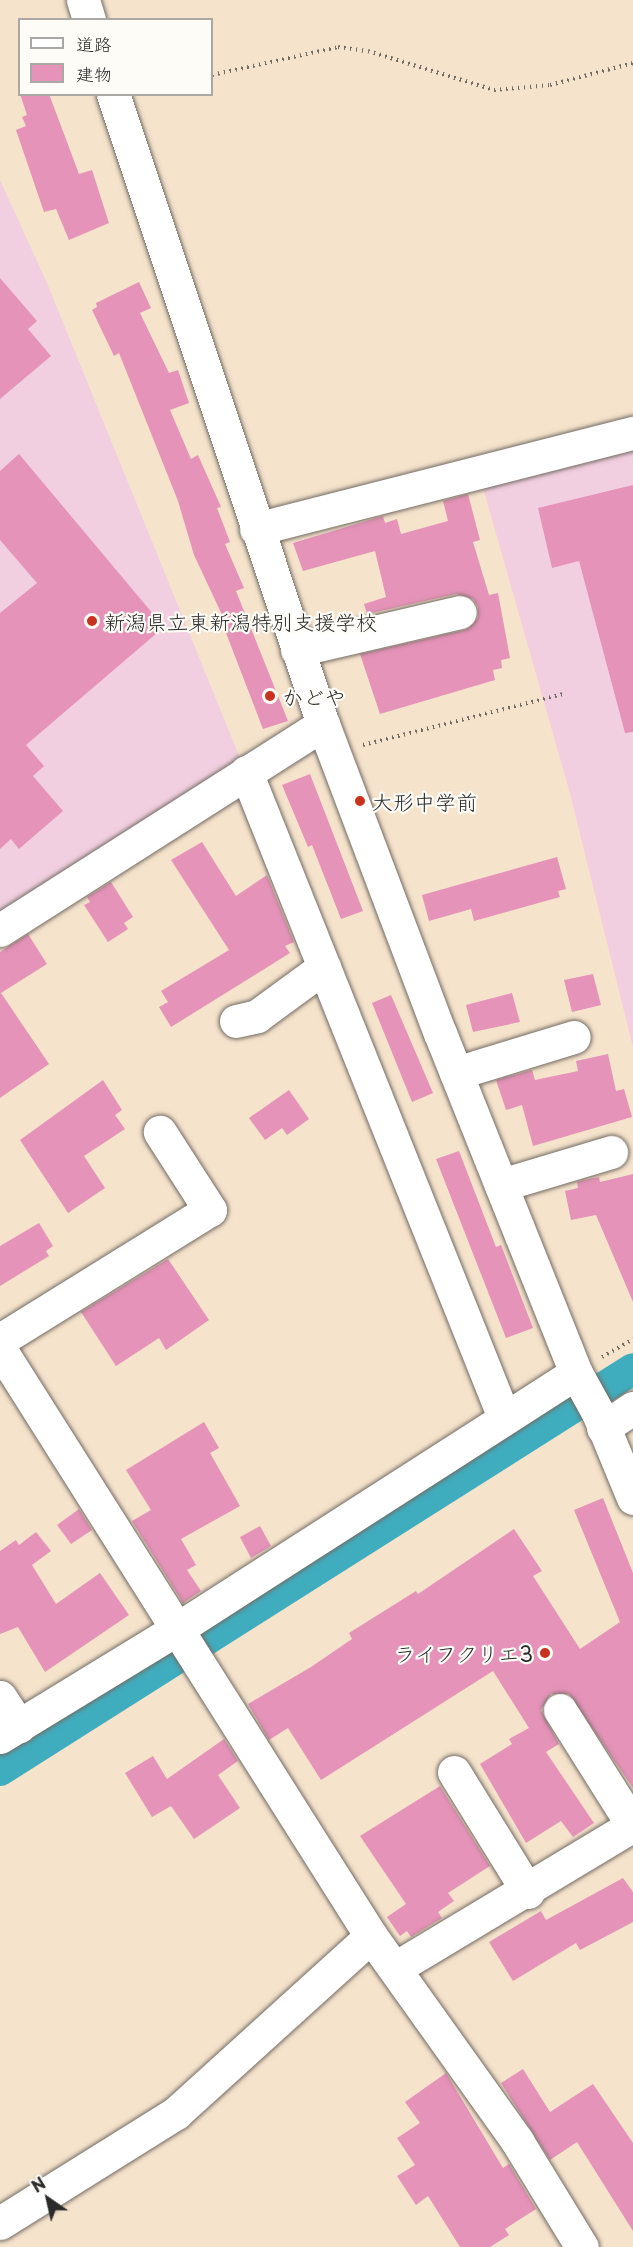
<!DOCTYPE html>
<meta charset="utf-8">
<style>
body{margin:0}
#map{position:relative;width:633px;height:2247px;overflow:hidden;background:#f6e3cc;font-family:"Playpen Sans","Klee One",sans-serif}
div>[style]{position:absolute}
.built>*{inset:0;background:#f2cfe0}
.canal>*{height:32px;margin:-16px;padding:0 16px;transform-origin:16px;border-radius:16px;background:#40adbe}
.building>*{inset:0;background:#e593b8}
.path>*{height:4px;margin-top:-2px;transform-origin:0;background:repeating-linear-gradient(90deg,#726b63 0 1.5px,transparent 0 6px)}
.roads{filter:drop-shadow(0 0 2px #726b63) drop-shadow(0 0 2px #726b63)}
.minor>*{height:33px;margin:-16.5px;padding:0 16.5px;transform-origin:16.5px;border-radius:16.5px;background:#fff}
.dots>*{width:16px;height:16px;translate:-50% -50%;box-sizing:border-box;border:3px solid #fdfcf7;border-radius:50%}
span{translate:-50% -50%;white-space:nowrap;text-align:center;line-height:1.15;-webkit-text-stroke:4.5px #fdfcf7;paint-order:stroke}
.poi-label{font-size:21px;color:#2b2b2b}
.left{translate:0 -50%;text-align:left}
.right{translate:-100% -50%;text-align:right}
.legend{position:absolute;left:18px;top:18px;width:195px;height:78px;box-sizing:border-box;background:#fdfcf7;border:2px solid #a9a8a5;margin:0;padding:8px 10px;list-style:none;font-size:18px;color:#2b2b2b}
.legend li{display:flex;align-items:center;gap:12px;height:30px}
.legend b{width:30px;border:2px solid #a9a8a5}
.north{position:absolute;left:18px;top:2169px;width:60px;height:60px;-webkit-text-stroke:4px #fdfcf7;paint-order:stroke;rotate:326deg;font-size:16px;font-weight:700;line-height:24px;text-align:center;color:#2b2b2b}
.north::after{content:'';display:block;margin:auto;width:21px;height:27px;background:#2b2b2b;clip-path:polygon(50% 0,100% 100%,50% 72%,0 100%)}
</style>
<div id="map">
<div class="built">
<i style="clip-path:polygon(0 180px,47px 283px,242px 763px,0 919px)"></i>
<i style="clip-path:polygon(633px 450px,633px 1047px,569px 790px,483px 488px)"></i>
</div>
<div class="canal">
<i style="left:0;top:1770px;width:749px;rotate:-32.35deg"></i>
</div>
<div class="building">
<i style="clip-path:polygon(20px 94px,49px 94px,79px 174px,92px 170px,109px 223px,69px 240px,56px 209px,44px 212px,16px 130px,26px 126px,22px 117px,27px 115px)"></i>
<i style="clip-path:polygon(0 278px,37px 321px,28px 329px,51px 356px,0 399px)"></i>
<i style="clip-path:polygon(139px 282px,151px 308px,140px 313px,169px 373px,178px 370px,189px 403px,170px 410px,191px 459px,198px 455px,221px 507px,217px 508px,230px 542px,225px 544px,244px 588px,236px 591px,288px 721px,263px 729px,221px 620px,224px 619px,194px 555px,178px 501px,119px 353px,114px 356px,92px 310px,97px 307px,96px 303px)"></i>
<i style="clip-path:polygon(19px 454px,164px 627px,26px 745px,44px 766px,33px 776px,63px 811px,19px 849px,11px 839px,0 849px,0 613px,37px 583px,0 540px,0 471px)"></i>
<i style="clip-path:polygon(633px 485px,633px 732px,625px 733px,579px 561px,552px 568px,538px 508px)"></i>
<i style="clip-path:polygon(468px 494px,480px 540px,473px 542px,489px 595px,498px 593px,510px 658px,501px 660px,502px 668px,493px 670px,495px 680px,380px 714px,360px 654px,465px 630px,478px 618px,478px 607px,473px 599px,456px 594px,367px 614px,364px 604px,386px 597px,375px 551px,303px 571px,293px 543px,383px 516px,385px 523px,397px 519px,401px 534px,448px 521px,443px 501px)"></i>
<i style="clip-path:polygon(310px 774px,363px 911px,341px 919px,312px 845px,308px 847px,282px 785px)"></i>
<i style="clip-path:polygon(202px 842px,236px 896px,267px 875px,294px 942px,285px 946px,290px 953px,171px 1027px,159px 1007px,168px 1002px,161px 991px,229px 950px,171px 860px)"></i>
<i style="clip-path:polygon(557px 857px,566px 889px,558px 891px,560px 897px,474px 921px,471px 909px,429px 921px,422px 895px)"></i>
<i style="clip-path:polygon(111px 882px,133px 917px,124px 923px,128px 929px,108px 942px,84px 905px,90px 902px,87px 897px)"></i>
<i style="clip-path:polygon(28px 934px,47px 964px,1px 993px,49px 1064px,0 1098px,0 952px)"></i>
<i style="clip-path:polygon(593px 974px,601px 1005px,572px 1012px,564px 980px)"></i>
<i style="clip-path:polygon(512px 993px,520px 1022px,473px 1032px,466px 1005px)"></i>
<i style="clip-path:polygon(391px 995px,433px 1093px,412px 1102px,372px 1003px)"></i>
<i style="clip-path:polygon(608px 1054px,616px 1091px,624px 1089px,632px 1117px,533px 1146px,522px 1105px,506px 1110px,496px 1080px,532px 1070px,535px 1080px,578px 1071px,576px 1061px)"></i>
<i style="clip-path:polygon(103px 1080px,122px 1110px,115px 1115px,125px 1129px,84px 1156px,105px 1188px,68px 1213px,20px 1140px)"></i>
<i style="clip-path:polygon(289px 1090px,309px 1119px,287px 1135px,282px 1128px,265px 1140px,249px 1118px)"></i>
<i style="clip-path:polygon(459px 1151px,496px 1247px,501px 1245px,533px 1328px,506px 1338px,436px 1159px)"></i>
<i style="clip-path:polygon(633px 1174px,633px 1302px,596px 1215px,571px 1220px,565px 1191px,578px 1188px,577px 1182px,584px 1180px,599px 1177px,600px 1182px)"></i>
<i style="clip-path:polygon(39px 1223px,53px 1246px,46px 1251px,49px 1256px,0 1286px,0 1246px)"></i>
<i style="clip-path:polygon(168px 1259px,209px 1320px,166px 1350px,159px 1338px,116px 1366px,81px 1312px)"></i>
<i style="clip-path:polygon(204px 1422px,219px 1448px,210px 1453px,240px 1506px,181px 1539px,196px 1565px,187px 1570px,201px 1591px,183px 1603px,132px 1521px,151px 1510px,126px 1470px)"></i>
<i style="clip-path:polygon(603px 1498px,633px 1573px,633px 1788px,569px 1694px,551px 1694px,541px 1710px,559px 1744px,546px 1752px,594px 1823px,573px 1837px,561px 1821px,526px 1843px,480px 1764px,512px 1744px,509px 1739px,529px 1728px,493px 1671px,321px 1780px,288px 1728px,269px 1740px,248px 1704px,311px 1667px,352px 1639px,349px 1633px,416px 1591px,418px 1594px,514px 1529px,542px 1571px,533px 1576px,580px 1649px,620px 1622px,574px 1510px)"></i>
<i style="clip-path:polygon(79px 1509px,92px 1530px,71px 1544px,57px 1525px)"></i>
<i style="clip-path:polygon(260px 1526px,271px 1546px,251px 1558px,240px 1537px)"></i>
<i style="clip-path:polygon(36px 1532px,51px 1551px,32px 1565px,56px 1604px,100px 1573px,129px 1615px,45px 1672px,18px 1627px,0 1634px,0 1551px,16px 1540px,19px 1545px)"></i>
<i style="clip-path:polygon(224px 1739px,238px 1761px,218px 1775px,240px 1808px,194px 1839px,171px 1806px,152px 1817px,125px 1773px,153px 1756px,167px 1779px)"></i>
<i style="clip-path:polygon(440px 1786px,490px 1866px,448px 1893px,454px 1901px,438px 1912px,442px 1918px,411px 1937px,407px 1931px,400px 1936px,387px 1917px,406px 1904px,360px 1836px)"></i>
<i style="clip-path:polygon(623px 1878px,633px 1892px,633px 1922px,580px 1950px,576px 1943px,513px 1981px,489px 1942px,541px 1911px,546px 1920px)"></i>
<i style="clip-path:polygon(523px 2069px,550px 2112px,593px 2084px,633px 2143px,633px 2231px,577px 2142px,550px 2160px,501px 2083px)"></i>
<i style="clip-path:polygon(446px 2073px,503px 2168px,509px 2164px,536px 2209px,505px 2229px,509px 2235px,490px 2247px,460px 2247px,428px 2196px,416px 2205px,397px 2176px,415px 2165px,397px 2138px,420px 2123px,405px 2102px)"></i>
</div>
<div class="path">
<i style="left:212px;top:75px;width:129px;rotate:-12.5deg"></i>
<i style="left:338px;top:47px;width:30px;rotate:8deg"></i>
<i style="left:368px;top:51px;width:132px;rotate:17.2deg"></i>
<i style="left:494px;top:90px;width:56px;rotate:-5.1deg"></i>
<i style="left:550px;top:85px;width:86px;rotate:-14.8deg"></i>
<i style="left:363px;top:745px;width:206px;rotate:-14.3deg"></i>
<i style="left:602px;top:1357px;width:36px;rotate:-30deg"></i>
</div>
<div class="roads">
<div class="minor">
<i style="left:83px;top:0;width:21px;rotate:73deg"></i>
<i style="left:113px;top:94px;width:664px;rotate:71.57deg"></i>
<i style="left:323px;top:724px;width:330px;rotate:69.3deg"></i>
<i style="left:440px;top:1033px;width:366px;rotate:68.2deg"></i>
<i style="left:576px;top:1373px;width:46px;rotate:61.2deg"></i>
<i style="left:598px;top:1413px;width:92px;rotate:67.6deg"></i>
<i style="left:256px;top:529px;width:389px;rotate:-14.3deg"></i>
<i style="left:297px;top:650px;width:167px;rotate:-13.1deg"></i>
<i style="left:246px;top:772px;width:682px;rotate:68.21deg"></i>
<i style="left:0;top:930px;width:383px;rotate:-32.5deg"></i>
<i style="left:236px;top:1021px;width:22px;rotate:-13deg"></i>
<i style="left:257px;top:1016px;width:83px;rotate:-36.2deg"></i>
<i style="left:456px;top:1073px;width:123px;rotate:-17deg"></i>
<i style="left:501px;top:1185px;width:115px;rotate:-16.7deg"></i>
<i style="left:0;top:1340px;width:247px;rotate:-31.8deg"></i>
<i style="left:210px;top:1210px;width:93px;rotate:-122.7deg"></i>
<i style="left:0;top:1349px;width:694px;rotate:57.71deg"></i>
<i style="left:371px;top:1936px;width:252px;rotate:54.5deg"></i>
<i style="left:517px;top:2141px;width:124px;rotate:58.5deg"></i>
<i style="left:603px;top:1428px;width:36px;rotate:-34deg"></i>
<i style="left:0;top:1697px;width:35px;rotate:57deg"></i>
<i style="left:560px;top:1710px;width:137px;rotate:57.8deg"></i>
<i style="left:0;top:1737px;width:207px;rotate:-31.4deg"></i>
<i style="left:177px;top:1629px;width:474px;rotate:-32.7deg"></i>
<i style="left:454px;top:1772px;width:141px;rotate:58.3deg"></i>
<i style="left:397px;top:1967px;width:275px;rotate:-31deg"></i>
<i style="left:0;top:2223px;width:208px;rotate:-32deg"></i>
<i style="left:176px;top:2113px;width:263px;rotate:-42.2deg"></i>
</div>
</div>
<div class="dots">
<i style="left:92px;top:621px;background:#c8321e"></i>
<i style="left:270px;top:696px;background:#c8321e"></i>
<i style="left:360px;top:801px;background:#c8321e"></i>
<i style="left:545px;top:1653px;background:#c8321e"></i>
</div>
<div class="poi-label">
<span class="left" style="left:104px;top:621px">新潟県立東新潟特別支援学校</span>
<span class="left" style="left:282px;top:696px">かどや</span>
<span class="left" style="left:372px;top:801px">大形中学前</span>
<span class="right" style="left:533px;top:1653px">ライフクリエ3</span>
</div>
<ul class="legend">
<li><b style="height:8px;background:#fff"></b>道路</li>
<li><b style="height:16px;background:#e593b8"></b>建物</li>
</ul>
<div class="north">N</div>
</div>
